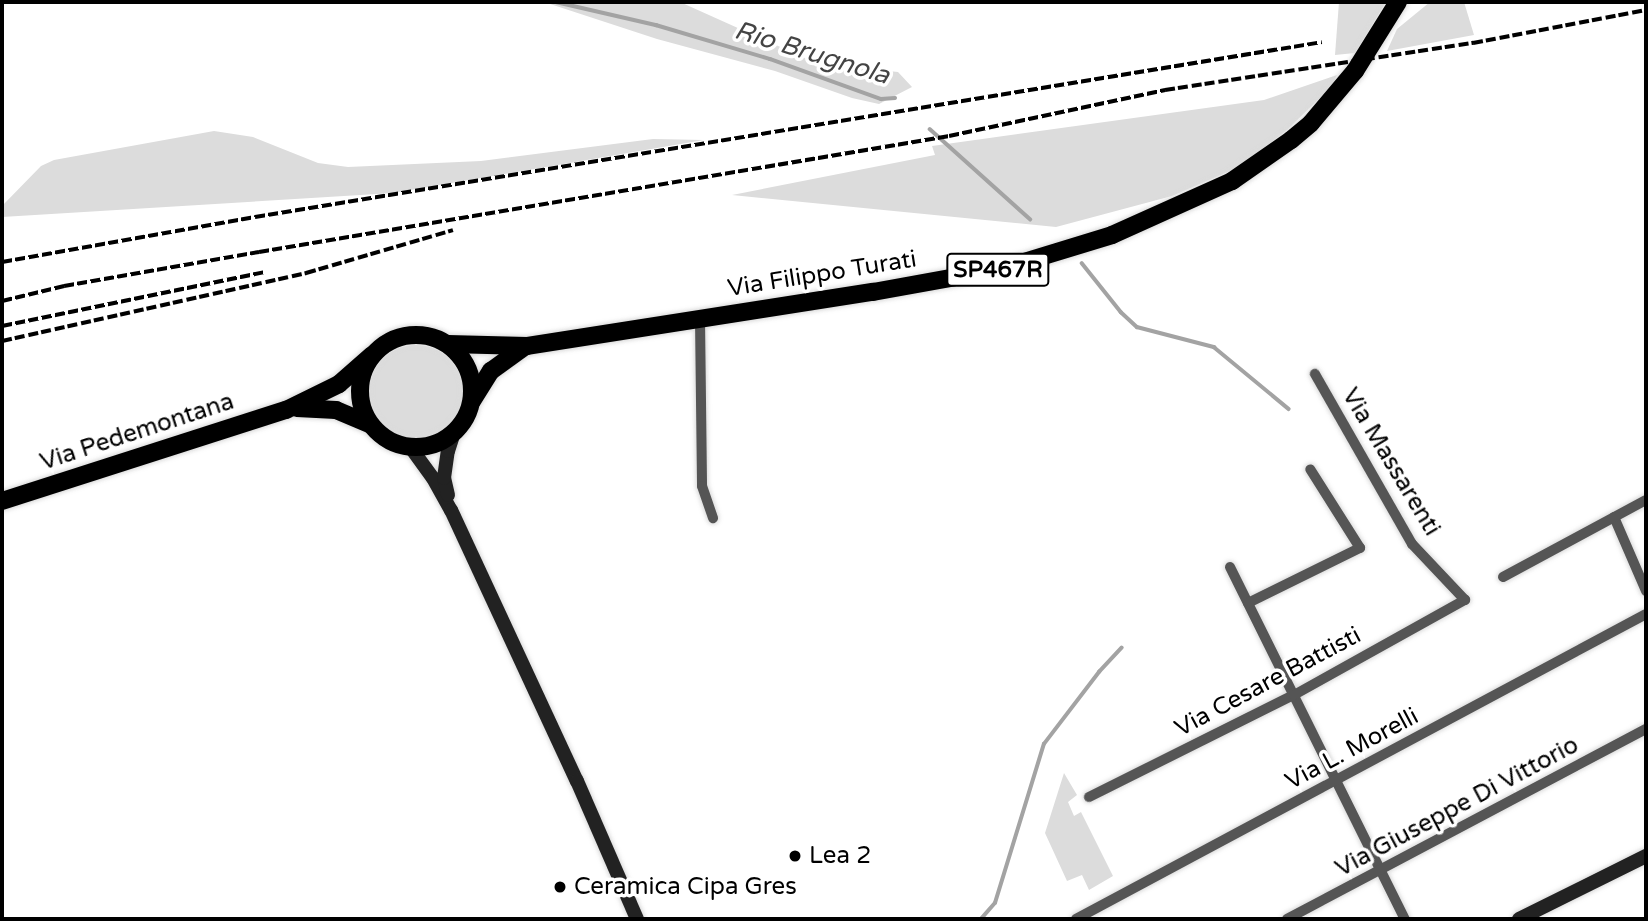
<!DOCTYPE html>
<style>
body{margin:0}
#map{position:relative;width:1648px;height:921px;overflow:hidden;background:#fff;font-family:"Varela Round",sans-serif}
div>[style]{position:absolute}
.green>*{inset:0;background:#dcdcdc}
.round{border-radius:50%}
.stream>*{height:3.5px;margin:-1.75px;padding:0 1.75px;transform-origin:1.75px;border-radius:1.75px;background:#a3a3a3}
.roads{filter:drop-shadow(0 0 2px #dbdbdb) drop-shadow(0 0 2px #dbdbdb)}
.street>*{height:10px;margin:-5px;padding:0 5px;transform-origin:5px;border-radius:5px;background:#555}
.secondary>*{height:14px;margin:-7px;padding:0 7px;transform-origin:7px;border-radius:7px;background:#222}
.primary>*{height:18px;margin:-9px;padding:0 9px;transform-origin:9px;border-radius:9px;background:#000}
.primary>.ring{margin:-9px;padding:0;box-sizing:content-box;background:none;border:18px solid #000;border-radius:50%}
.rail>*{height:3.5px;margin-top:-1.75px;transform-origin:0;background:repeating-linear-gradient(90deg,#000 0 10px,transparent 0 13.5px)}
.dots>*{width:19px;height:19px;translate:-50% -50%;box-sizing:border-box;border:4px solid #fff;border-radius:50%}
span{translate:-50% -50%;white-space:nowrap;text-align:center;line-height:1.15;-webkit-text-stroke:7px #fff;paint-order:stroke}
.shield-label span{padding:2px 5px;background:#fff;border:2px solid;border-radius:5px;-webkit-text-stroke-width:0}
.shield-label{font-size:23px;color:#000;font-weight:700}
.street-label{font-size:24px;color:#000}
.poi-label{font-size:24px;color:#000}
.left{translate:0 -50%;text-align:left}
.water-label{font-size:26px;color:#444;font-style:italic}
.frame{position:absolute;inset:0;border:4px solid #000;pointer-events:none}
</style>
<div id="map">
<div class="green">
<i style="clip-path:polygon(544px 2px,680px 2px,816px 63px,898px 72px,912px 87px,879px 104px,852px 98px,775px 71px,657px 39px)"></i>
<i style="clip-path:polygon(1339px 2px,1386px 2px,1355px 53px,1335px 55px)"></i>
<i style="clip-path:polygon(1430px 2px,1464px 2px,1474px 35px,1387px 51px,1397px 29px)"></i>
<i style="clip-path:polygon(1337px 75px,1332px 86px,1287px 130px,1239px 167px,1172px 196px,1056px 227px,732px 195px,935px 155px,932px 146px,1264px 100px)"></i>
<i style="clip-path:polygon(214px 131px,253px 137px,318px 163px,348px 167px,481px 161px,653px 139px,704px 140px,393px 193px,2px 217px,2px 206px,41px 166px,54px 160px)"></i>
<i class="round" style="left:369px;top:345px;width:94px;height:94px"></i>
<i style="clip-path:polygon(1064px 773px,1077px 795px,1068px 802px,1074px 816px,1081px 812px,1113px 876px,1089px 890px,1082px 875px,1067px 881px,1045px 833px)"></i>
</div>
<div class="stream">
<i style="left:556px;top:2px;width:103px;rotate:13deg"></i>
<i style="left:656px;top:25px;width:119px;rotate:16.6deg"></i>
<i style="left:770px;top:59px;width:118px;rotate:19.8deg"></i>
<i style="left:881px;top:99px;width:14px;rotate:-4deg"></i>
<i style="left:930px;top:129px;width:135px;rotate:42deg"></i>
<i style="left:1082px;top:263px;width:63px;rotate:51.5deg"></i>
<i style="left:1121px;top:312px;width:22px;rotate:43deg"></i>
<i style="left:1137px;top:327px;width:80px;rotate:14.6deg"></i>
<i style="left:1214px;top:347px;width:97px;rotate:39.6deg"></i>
<i style="left:981px;top:919px;width:21px;rotate:-49deg"></i>
<i style="left:995px;top:903px;width:166px;rotate:-72.9deg"></i>
<i style="left:1044px;top:744px;width:91px;rotate:-52.6deg"></i>
<i style="left:1099px;top:672px;width:33px;rotate:-47deg"></i>
</div>
<div class="roads">
<div class="street">
<i style="left:700px;top:319px;width:167px;rotate:89.3deg"></i>
<i style="left:702px;top:486px;width:34px;rotate:71deg"></i>
<i style="left:1614px;top:517px;width:81px;rotate:66.6deg"></i>
<i style="left:1230px;top:567px;width:393px;rotate:63.6deg"></i>
<i style="left:1503px;top:577px;width:162px;rotate:-28.3deg"></i>
<i style="left:1248px;top:603px;width:125px;rotate:-26.2deg"></i>
<i style="left:1360px;top:548px;width:93px;rotate:-122.3deg"></i>
<i style="left:1089px;top:797px;width:229px;rotate:-26.5deg"></i>
<i style="left:1294px;top:695px;width:196px;rotate:-29.1deg"></i>
<i style="left:1465px;top:600px;width:77px;rotate:-133.4deg"></i>
<i style="left:1412px;top:544px;width:196px;rotate:-119.7deg"></i>
<i style="left:1076px;top:919px;width:646px;rotate:-28.15deg"></i>
<i style="left:1287px;top:919px;width:406px;rotate:-27.9deg"></i>
</div>
<div class="secondary">
<i style="left:411px;top:448px;width:37px;rotate:54deg"></i>
<i style="left:433px;top:478px;width:37px;rotate:61deg"></i>
<i style="left:451px;top:510px;width:299px;rotate:65.1deg"></i>
<i style="left:577px;top:781px;width:150px;rotate:66.5deg"></i>
<i style="left:448px;top:495px;width:17px;rotate:-103deg"></i>
<i style="left:444px;top:478px;width:27px;rotate:-82deg"></i>
<i style="left:448px;top:451px;width:19px;rotate:-72deg"></i>
<i style="left:1519px;top:919px;width:142px;rotate:-26.4deg"></i>
</div>
<div class="primary">
<i class="ring" style="left:360px;top:335px;width:94px;height:94px"></i>
<i style="left:448px;top:344px;width:79px;rotate:1.5deg"></i>
<i style="left:527px;top:346px;width:350px;rotate:-8.9deg"></i>
<i style="left:873px;top:292px;width:130px;rotate:-10.2deg"></i>
<i style="left:1001px;top:269px;width:116px;rotate:-17deg"></i>
<i style="left:1112px;top:235px;width:132px;rotate:-24.2deg"></i>
<i style="left:1232px;top:181px;width:72px;rotate:-34.8deg"></i>
<i style="left:1291px;top:140px;width:26px;rotate:-40deg"></i>
<i style="left:1311px;top:123px;width:68px;rotate:-49.8deg"></i>
<i style="left:1355px;top:71px;width:81px;rotate:-58.1deg"></i>
<i style="left:472px;top:401px;width:36px;rotate:-58deg"></i>
<i style="left:491px;top:371px;width:41px;rotate:-36deg"></i>
<i style="left:297px;top:408px;width:39px;rotate:3deg"></i>
<i style="left:336px;top:410px;width:36px;rotate:23deg"></i>
<i style="left:2px;top:501px;width:298px;rotate:-17.8deg"></i>
<i style="left:286px;top:410px;width:59px;rotate:-26.1deg"></i>
<i style="left:339px;top:384px;width:44px;rotate:-41.3deg"></i>
</div>
</div>
<div class="rail">
<i style="left:2px;top:262px;width:257px;rotate:-10.1deg"></i>
<i style="left:255px;top:217px;width:1081px;rotate:-9.31deg"></i>
<i style="left:2px;top:301px;width:64px;rotate:-13.6deg"></i>
<i style="left:64px;top:286px;width:198px;rotate:-9.9deg"></i>
<i style="left:259px;top:252px;width:700px;rotate:-9.54deg"></i>
<i style="left:949px;top:136px;width:221px;rotate:-12deg"></i>
<i style="left:1165px;top:90px;width:312px;rotate:-8.7deg"></i>
<i style="left:1473px;top:43px;width:176px;rotate:-10.8deg"></i>
<i style="left:2px;top:326px;width:269px;rotate:-11.6deg"></i>
<i style="left:2px;top:341px;width:312px;rotate:-12.6deg"></i>
<i style="left:306px;top:273px;width:153px;rotate:-16.3deg"></i>
</div>
<div class="dots">
<i style="left:795px;top:856px;background:#000"></i>
<i style="left:560px;top:887px;background:#000"></i>
</div>
<div class="shield-label">
<span style="left:998px;top:270px">SP467R</span>
</div>
<div class="street-label">
<span style="left:822px;top:274px;rotate:-9deg">Via Filippo Turati</span>
<span style="left:137px;top:432px;rotate:-18deg">Via Pedemontana</span>
<span style="left:1391px;top:462px;rotate:59deg">Via Massarenti</span>
<span style="left:1268px;top:682px;rotate:-28deg">Via Cesare Battisti</span>
<span style="left:1352px;top:749px;rotate:-28deg">Via L. Morelli</span>
<span style="left:1457px;top:807px;rotate:-28deg">Via Giuseppe Di Vittorio</span>
</div>
<div class="poi-label">
<span class="left" style="left:809px;top:856px">Lea 2</span>
<span class="left" style="left:574px;top:887px">Ceramica Cipa Gres</span>
</div>
<div class="water-label">
<span style="left:812px;top:53px;rotate:17deg">Rio Brugnola</span>
</div>
<div class="frame"></div>
</div>
